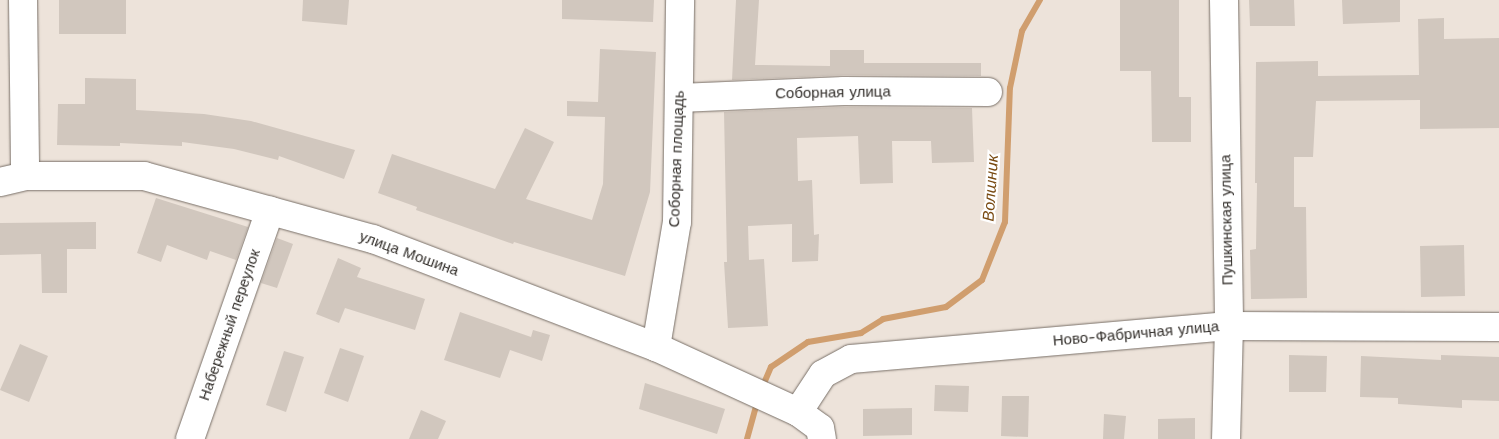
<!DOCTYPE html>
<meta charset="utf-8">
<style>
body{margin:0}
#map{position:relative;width:1499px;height:439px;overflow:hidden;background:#ede3da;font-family:"Work Sans",sans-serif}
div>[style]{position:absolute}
.stream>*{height:6px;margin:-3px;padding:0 3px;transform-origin:3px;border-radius:3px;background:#d09e6e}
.building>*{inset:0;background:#d1c7be}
.roads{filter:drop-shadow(0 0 1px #797068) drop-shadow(0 0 1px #797068)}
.minor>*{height:28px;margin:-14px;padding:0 14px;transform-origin:14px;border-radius:14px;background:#fff}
span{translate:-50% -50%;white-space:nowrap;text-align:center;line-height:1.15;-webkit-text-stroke:4.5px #fff;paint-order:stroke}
.street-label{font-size:15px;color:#332f2b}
.water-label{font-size:16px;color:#784910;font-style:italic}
</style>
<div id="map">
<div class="stream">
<i style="left:762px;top:388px;width:23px;rotate:-67deg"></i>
<i style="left:771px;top:367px;width:45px;rotate:-34deg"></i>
<i style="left:808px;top:342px;width:54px;rotate:-9.6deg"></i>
<i style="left:861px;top:333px;width:26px;rotate:-32deg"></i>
<i style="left:883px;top:319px;width:64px;rotate:-10.8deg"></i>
<i style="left:946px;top:307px;width:45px;rotate:-36.9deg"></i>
<i style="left:982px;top:280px;width:62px;rotate:-68.4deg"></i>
<i style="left:1005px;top:222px;width:134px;rotate:-87.9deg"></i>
<i style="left:1010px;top:88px;width:58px;rotate:-78.1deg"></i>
<i style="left:1022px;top:31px;width:36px;rotate:-60deg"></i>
<i style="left:747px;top:439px;width:41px;rotate:-74.6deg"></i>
</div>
<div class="building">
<i style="clip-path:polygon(59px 0,126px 0,126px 34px,59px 34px)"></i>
<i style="clip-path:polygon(303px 0,349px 0,347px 25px,302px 21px)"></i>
<i style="clip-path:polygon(562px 0,654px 0,653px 22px,562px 19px)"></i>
<i style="clip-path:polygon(736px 0,759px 0,755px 65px,830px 66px,830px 50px,864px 50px,864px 63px,981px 63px,981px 76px,844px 75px,732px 80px)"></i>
<i style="clip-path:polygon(1120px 0,1179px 0,1179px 97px,1191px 97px,1191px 142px,1152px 142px,1151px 71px,1120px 71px)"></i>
<i style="clip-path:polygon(1249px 0,1294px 0,1295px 26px,1250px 26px)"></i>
<i style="clip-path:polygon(1342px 0,1400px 0,1400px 22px,1343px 24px)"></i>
<i style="clip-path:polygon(1444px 18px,1444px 39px,1499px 38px,1499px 128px,1420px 129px,1420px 100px,1316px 101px,1313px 157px,1294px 157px,1294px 207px,1306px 207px,1307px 298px,1251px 299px,1250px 250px,1256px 249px,1257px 183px,1255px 183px,1256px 62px,1318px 61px,1318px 76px,1419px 75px,1418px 19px)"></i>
<i style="clip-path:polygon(600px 49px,656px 52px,650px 192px,625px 276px,514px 242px,513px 244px,416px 210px,417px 207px,378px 193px,392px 154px,495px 189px,525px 128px,554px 142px,526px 199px,592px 220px,603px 184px,605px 117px,567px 116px,567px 101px,598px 102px)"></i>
<i style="clip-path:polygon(85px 78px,136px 79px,136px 110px,204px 114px,251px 121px,355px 150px,344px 179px,279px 156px,278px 160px,234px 149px,182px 142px,182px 146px,120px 143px,120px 146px,57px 145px,58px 104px,85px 104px)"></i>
<i style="clip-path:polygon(844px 107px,972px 108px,974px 162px,932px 163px,931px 141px,892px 141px,893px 183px,860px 184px,858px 136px,797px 138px,798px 181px,812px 180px,814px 235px,819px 234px,818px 261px,792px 262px,792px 224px,748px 226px,749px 260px,764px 259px,768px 326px,728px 328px,724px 262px,727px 262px,724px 112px)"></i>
<i style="clip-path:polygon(156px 198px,248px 227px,236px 260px,210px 251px,207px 260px,167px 245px,161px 262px,137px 253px)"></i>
<i style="clip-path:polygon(96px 222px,96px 249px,67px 249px,67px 293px,42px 293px,41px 254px,0 255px,0 223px)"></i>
<i style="clip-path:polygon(277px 238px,293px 244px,277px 288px,261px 283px)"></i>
<i style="clip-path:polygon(1464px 245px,1465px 296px,1421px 297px,1420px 246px)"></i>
<i style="clip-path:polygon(338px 258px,361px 268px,357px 277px,425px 299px,415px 330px,345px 308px,339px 323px,316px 314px)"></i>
<i style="clip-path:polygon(460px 312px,531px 337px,533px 330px,550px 335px,542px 361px,510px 350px,500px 378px,444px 360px)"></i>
<i style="clip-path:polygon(20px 344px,48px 356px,29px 402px,0 390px)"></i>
<i style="clip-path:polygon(340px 348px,364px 356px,348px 402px,324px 393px)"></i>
<i style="clip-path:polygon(284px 351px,304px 357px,286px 412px,266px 405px)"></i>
<i style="clip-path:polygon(1289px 355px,1327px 356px,1326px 392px,1289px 392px)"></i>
<i style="clip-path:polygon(1441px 355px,1499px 357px,1499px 401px,1462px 400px,1462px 408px,1398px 404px,1398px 398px,1360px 397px,1361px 356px,1441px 360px)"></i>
<i style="clip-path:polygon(645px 383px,725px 409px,717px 434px,639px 409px)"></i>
<i style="clip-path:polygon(935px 385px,969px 386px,968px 412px,934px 411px)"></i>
<i style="clip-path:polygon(1002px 396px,1029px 396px,1028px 437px,1001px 436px)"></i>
<i style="clip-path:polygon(912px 408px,912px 435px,863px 436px,863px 409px)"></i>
<i style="clip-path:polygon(421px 410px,446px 421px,438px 439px,409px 439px)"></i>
<i style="clip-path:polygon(1104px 414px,1126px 416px,1124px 439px,1103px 439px)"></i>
<i style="clip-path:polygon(1195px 418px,1195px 439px,1158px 439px,1158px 419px)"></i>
</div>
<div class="roads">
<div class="minor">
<i style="left:23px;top:0;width:176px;rotate:89.3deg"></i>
<i style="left:1224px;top:0;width:326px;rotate:89.1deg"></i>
<i style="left:1229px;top:326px;width:113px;rotate:91.5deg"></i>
<i style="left:679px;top:98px;width:165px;rotate:-2.4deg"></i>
<i style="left:844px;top:91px;width:144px;rotate:0.4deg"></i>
<i style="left:0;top:182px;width:26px;rotate:-13deg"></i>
<i style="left:25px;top:176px;width:119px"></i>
<i style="left:144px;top:176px;width:238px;rotate:15.4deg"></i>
<i style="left:373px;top:239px;width:303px;rotate:20.9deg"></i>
<i style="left:656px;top:347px;width:156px;rotate:24.6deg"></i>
<i style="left:798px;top:412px;width:27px;rotate:36deg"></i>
<i style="left:820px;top:428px;width:11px;rotate:80deg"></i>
<i style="left:656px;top:347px;width:127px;rotate:-80.5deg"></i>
<i style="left:677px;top:222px;width:222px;rotate:-89.2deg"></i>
<i style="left:798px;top:412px;width:45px;rotate:-56.7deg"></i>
<i style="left:823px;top:374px;width:32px;rotate:-28deg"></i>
<i style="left:851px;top:359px;width:379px;rotate:-5deg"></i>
<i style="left:1229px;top:326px;width:270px;rotate:0.2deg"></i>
<i style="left:190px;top:439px;width:242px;rotate:-70.7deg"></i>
</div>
</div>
<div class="street-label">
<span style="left:833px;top:93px;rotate:-1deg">Соборная улица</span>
<span style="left:677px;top:159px;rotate:-88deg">Соборная площадь</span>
<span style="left:1227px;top:220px;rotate:-91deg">Пушкинская улица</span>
<span style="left:409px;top:254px;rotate:20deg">улица Мошина</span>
<span style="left:230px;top:325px;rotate:-71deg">Набережный переулок</span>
<span style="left:1136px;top:334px;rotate:-5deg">Ново-Фабричная улица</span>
</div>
<div class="water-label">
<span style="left:991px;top:188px;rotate:-86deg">Волшник</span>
</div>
</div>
